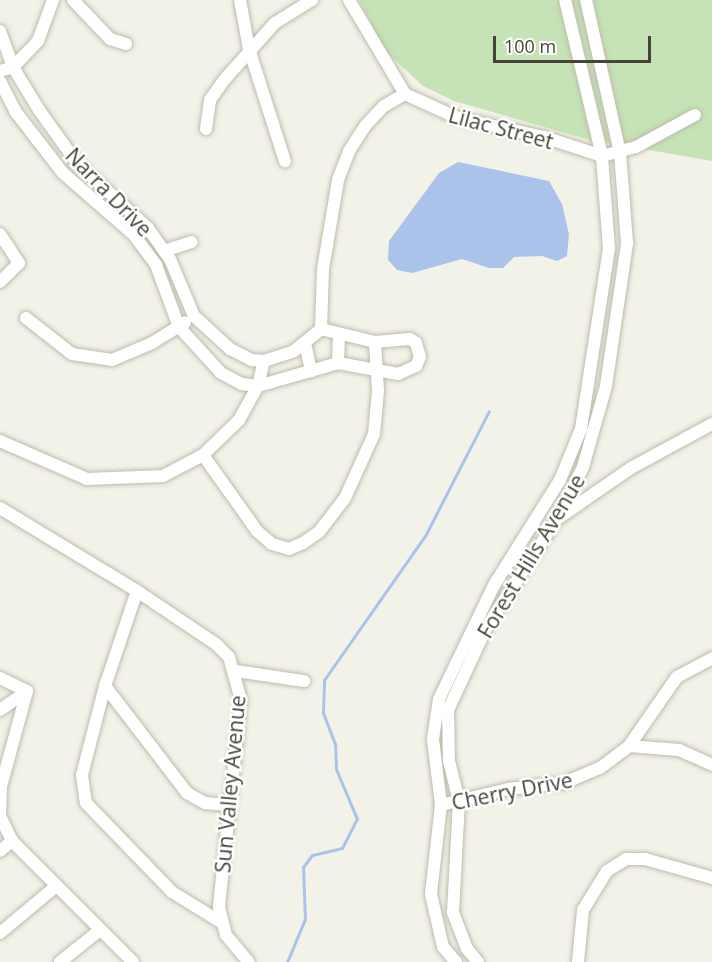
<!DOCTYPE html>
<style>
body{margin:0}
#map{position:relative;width:712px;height:962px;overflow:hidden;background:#f3f2e9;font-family:"Open Sans",sans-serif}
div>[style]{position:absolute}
.green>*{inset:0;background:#c5e3b6}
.water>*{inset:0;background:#abc3ea}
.stream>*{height:3px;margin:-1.5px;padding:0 1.5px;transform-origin:1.5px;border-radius:1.5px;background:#abc3ea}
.roads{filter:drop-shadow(0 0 2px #bebbac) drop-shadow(0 0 2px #bebbac)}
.minor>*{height:12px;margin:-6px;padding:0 6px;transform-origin:6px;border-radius:6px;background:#fff}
span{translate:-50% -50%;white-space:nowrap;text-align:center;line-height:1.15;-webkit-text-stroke:5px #fff;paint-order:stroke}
.street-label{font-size:21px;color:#464338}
.scale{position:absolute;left:493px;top:36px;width:158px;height:27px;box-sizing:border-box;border:3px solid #464338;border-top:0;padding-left:8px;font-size:18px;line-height:21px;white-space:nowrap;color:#464338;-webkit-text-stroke:4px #fff;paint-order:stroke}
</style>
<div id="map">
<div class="green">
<i style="clip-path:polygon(359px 0,712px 0,712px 161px,586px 139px,454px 101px,423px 86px,385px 51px)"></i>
</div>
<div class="water">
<i style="clip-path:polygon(458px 162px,549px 181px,562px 204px,569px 234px,567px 256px,557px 261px,542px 256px,514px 257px,503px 268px,489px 268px,462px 259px,412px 273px,397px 270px,388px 260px,389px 241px,439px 173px)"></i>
</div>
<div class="stream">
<i style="left:287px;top:962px;width:47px;rotate:-67.3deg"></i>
<i style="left:305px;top:919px;width:52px;rotate:-92.2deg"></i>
<i style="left:303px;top:867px;width:15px;rotate:-53deg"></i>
<i style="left:312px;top:855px;width:31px;rotate:-13deg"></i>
<i style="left:342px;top:848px;width:33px;rotate:-63deg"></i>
<i style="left:357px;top:819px;width:54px;rotate:-112.8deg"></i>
<i style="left:336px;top:769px;width:25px;rotate:-92deg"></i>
<i style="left:335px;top:744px;width:34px;rotate:-111deg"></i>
<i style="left:323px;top:712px;width:32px;rotate:-88deg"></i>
<i style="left:324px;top:680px;width:176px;rotate:-55deg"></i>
<i style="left:425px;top:536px;width:140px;rotate:-62.9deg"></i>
</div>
<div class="roads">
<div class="minor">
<i style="left:73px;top:0;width:54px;rotate:46.5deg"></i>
<i style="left:110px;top:39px;width:17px;rotate:17deg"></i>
<i style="left:240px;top:0;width:50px;rotate:79.6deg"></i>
<i style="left:249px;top:49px;width:118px;rotate:72.2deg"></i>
<i style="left:349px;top:0;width:109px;rotate:59.2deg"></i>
<i style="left:405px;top:94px;width:58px;rotate:24.4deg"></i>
<i style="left:458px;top:118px;width:88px;rotate:12.5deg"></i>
<i style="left:544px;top:137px;width:61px;rotate:18.1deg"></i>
<i style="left:602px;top:156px;width:35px;rotate:-15deg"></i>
<i style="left:636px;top:147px;width:67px;rotate:-28.5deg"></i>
<i style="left:0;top:31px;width:38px;rotate:70deg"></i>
<i style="left:13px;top:67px;width:50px;rotate:58.8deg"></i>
<i style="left:39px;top:110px;width:65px;rotate:54.4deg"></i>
<i style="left:77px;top:163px;width:96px;rotate:42.5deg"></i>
<i style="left:148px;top:228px;width:38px;rotate:55deg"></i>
<i style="left:170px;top:259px;width:62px;rotate:67.2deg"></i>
<i style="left:194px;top:316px;width:49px;rotate:42.5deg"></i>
<i style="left:230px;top:349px;width:25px;rotate:27deg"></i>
<i style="left:252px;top:360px;width:12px;rotate:5deg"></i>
<i style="left:264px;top:361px;width:32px;rotate:-18deg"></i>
<i style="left:294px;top:351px;width:35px;rotate:-39deg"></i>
<i style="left:0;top:71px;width:14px;rotate:-17deg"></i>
<i style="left:13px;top:67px;width:36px;rotate:-46deg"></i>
<i style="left:38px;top:41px;width:44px;rotate:-69.9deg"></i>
<i style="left:0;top:81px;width:34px;rotate:63deg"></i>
<i style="left:15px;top:111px;width:78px;rotate:52.3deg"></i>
<i style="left:63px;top:173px;width:93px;rotate:41.1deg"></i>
<i style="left:133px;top:234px;width:39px;rotate:53deg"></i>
<i style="left:156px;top:265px;width:66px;rotate:69.6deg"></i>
<i style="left:179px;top:327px;width:62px;rotate:47.6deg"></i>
<i style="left:221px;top:373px;width:24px;rotate:28deg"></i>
<i style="left:242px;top:384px;width:16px;rotate:7deg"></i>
<i style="left:258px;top:386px;width:83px;rotate:-16deg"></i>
<i style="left:338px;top:363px;width:61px;rotate:10.4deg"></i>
<i style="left:398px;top:374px;width:20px;rotate:-24deg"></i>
<i style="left:416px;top:366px;width:10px;rotate:-66deg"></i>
<i style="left:420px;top:357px;width:15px;rotate:-106deg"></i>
<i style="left:416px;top:343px;width:7px;rotate:-146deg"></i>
<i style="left:410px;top:339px;width:35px;rotate:175deg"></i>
<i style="left:375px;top:342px;width:56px;rotate:-166.5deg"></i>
<i style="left:206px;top:129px;width:29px;rotate:-82deg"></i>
<i style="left:210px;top:100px;width:24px;rotate:-55deg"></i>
<i style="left:224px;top:80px;width:76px;rotate:-48.2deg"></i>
<i style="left:275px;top:23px;width:44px;rotate:-31.9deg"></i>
<i style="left:0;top:234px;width:35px;rotate:57deg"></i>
<i style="left:19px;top:263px;width:27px;rotate:135deg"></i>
<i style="left:164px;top:251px;width:29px;rotate:-18deg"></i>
<i style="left:26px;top:318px;width:58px;rotate:38deg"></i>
<i style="left:72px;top:354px;width:40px;rotate:8.5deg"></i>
<i style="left:112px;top:360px;width:43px;rotate:-23deg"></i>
<i style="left:152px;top:343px;width:39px;rotate:-32deg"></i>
<i style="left:321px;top:329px;width:60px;rotate:-88.1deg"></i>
<i style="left:323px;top:269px;width:90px;rotate:-80.4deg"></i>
<i style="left:338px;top:180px;width:31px;rotate:-69deg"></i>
<i style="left:349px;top:151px;width:31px;rotate:-57deg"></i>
<i style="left:366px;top:125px;width:26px;rotate:-47deg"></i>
<i style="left:384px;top:106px;width:24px;rotate:-30deg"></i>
<i style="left:305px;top:343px;width:29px;rotate:78deg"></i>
<i style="left:338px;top:363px;width:27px;rotate:-88deg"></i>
<i style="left:0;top:441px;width:95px;rotate:23.6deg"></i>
<i style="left:87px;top:479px;width:76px;rotate:-2.3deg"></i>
<i style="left:163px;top:476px;width:45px;rotate:-27.7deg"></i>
<i style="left:203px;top:455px;width:50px;rotate:-44.2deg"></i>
<i style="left:239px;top:420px;width:39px;rotate:-61deg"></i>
<i style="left:258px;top:386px;width:26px;rotate:-77deg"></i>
<i style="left:203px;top:455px;width:93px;rotate:54.6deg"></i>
<i style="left:257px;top:531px;width:20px;rotate:41deg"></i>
<i style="left:272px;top:544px;width:18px;rotate:16deg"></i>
<i style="left:289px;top:549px;width:15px;rotate:-23deg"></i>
<i style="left:303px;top:543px;width:19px;rotate:-35deg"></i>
<i style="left:319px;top:532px;width:43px;rotate:-52.6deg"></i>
<i style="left:345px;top:498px;width:70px;rotate:-65.6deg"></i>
<i style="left:374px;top:434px;width:43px;rotate:-84.7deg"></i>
<i style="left:378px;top:391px;width:49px;rotate:-93.5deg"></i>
<i style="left:0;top:508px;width:160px;rotate:31.2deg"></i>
<i style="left:137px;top:591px;width:95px;rotate:33.9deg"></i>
<i style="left:216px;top:644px;width:18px;rotate:45deg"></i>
<i style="left:229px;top:657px;width:45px;rotate:74.4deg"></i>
<i style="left:241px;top:700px;width:208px;rotate:96.1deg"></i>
<i style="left:219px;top:907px;width:29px;rotate:76deg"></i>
<i style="left:226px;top:935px;width:35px;rotate:50deg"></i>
<i style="left:560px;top:517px;width:86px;rotate:-34.6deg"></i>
<i style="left:631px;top:468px;width:92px;rotate:-28.5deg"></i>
<i style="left:137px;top:591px;width:100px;rotate:108.6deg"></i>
<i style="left:105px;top:686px;width:92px;rotate:104.5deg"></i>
<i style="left:82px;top:775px;width:28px;rotate:82deg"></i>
<i style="left:86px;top:803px;width:124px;rotate:46deg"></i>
<i style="left:172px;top:892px;width:57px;rotate:31.5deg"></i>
<i style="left:236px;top:671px;width:69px;rotate:8.4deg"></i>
<i style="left:0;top:678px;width:30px;rotate:26deg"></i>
<i style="left:105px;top:686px;width:135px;rotate:52.5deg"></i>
<i style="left:187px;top:793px;width:21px;rotate:29deg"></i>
<i style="left:205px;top:803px;width:24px;rotate:5deg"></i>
<i style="left:27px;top:691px;width:99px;rotate:105.2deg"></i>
<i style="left:1px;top:787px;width:29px;rotate:92deg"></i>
<i style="left:0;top:816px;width:28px;rotate:64deg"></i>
<i style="left:12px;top:841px;width:171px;rotate:45deg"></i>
<i style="left:0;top:710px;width:33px;rotate:-35deg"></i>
<i style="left:629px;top:746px;width:50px;rotate:4.6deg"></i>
<i style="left:679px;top:750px;width:36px;rotate:24deg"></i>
<i style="left:441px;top:805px;width:69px;rotate:-13.4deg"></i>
<i style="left:508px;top:789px;width:56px;rotate:-6.1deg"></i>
<i style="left:564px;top:783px;width:39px;rotate:-23deg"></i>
<i style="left:600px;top:768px;width:36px;rotate:-37deg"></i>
<i style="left:629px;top:746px;width:84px;rotate:-55.2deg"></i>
<i style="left:677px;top:677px;width:40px;rotate:-28deg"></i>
<i style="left:0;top:851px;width:16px;rotate:-40deg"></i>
<i style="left:0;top:933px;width:72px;rotate:-39.9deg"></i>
<i style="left:60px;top:962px;width:51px;rotate:-38.7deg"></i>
<i style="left:456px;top:962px;width:20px;rotate:-131deg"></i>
<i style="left:443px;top:947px;width:54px;rotate:-102.8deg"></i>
<i style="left:431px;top:894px;width:90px;rotate:-83.6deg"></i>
<i style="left:441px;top:805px;width:66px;rotate:-96.9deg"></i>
<i style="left:433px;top:739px;width:40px;rotate:-81.5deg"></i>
<i style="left:439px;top:699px;width:127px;rotate:-64.2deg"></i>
<i style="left:494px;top:585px;width:124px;rotate:-57.8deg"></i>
<i style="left:560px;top:480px;width:55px;rotate:-67.6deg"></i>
<i style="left:581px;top:429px;width:183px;rotate:-81.2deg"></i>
<i style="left:609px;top:248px;width:92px;rotate:-94.4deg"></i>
<i style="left:602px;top:156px;width:160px;rotate:-103.3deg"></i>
<i style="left:478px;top:962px;width:17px;rotate:-130deg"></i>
<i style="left:467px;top:949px;width:40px;rotate:-111deg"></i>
<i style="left:453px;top:912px;width:111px;rotate:-86.9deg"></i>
<i style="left:459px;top:801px;width:41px;rotate:-104deg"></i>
<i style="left:449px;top:761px;width:51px;rotate:-91.1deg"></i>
<i style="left:448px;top:710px;width:90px;rotate:-65.1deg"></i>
<i style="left:486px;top:628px;width:130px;rotate:-56.9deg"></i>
<i style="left:557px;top:519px;width:58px;rotate:-63.4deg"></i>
<i style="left:583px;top:467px;width:84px;rotate:-74.1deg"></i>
<i style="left:606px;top:386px;width:145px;rotate:-81.6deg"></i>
<i style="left:627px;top:243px;width:90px;rotate:-94.4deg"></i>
<i style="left:620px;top:153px;width:157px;rotate:-102.5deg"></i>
<i style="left:578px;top:962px;width:52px;rotate:-84.5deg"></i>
<i style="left:583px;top:910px;width:46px;rotate:-58.4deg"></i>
<i style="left:607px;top:871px;width:22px;rotate:-32deg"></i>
<i style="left:626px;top:859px;width:19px"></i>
<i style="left:645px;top:859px;width:70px;rotate:15.8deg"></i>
</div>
</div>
<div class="street-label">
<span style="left:501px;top:128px;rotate:15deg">Lilac Street</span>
<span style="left:109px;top:192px;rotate:46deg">Narra Drive</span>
<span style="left:531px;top:556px;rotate:-59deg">Forest Hills Avenue</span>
<span style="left:230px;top:784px;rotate:-85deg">Sun Valley Avenue</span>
<span style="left:512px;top:791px;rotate:-11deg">Cherry Drive</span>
</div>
<div class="scale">100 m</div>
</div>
